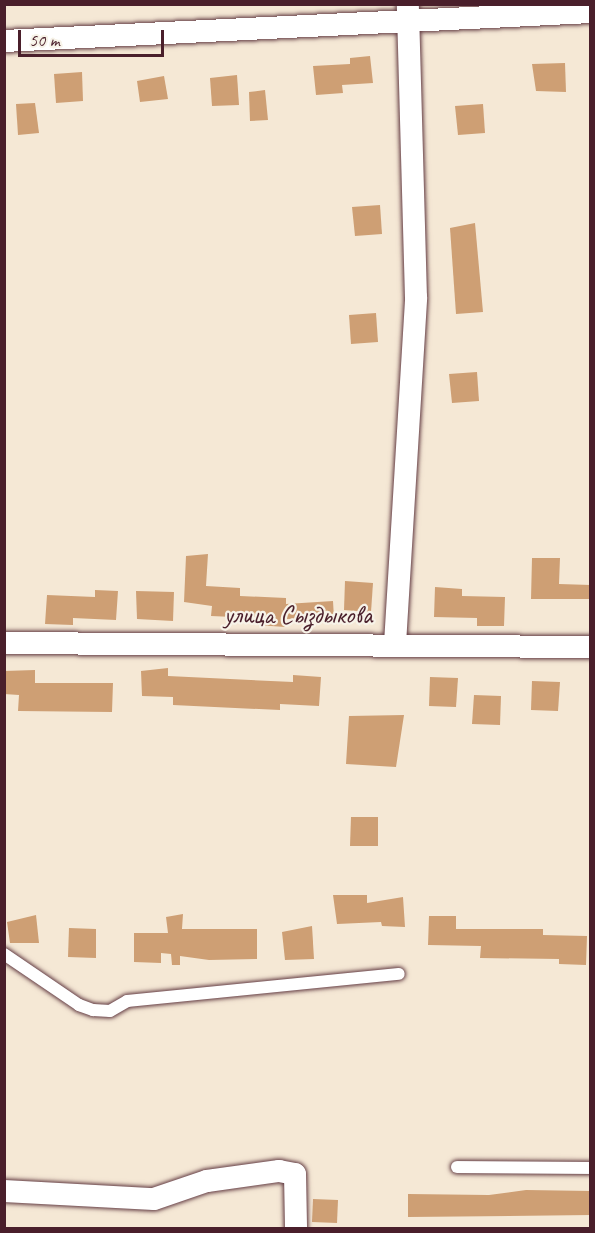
<!DOCTYPE html>
<meta charset="utf-8">
<style>
body{margin:0}
#map{position:relative;width:595px;height:1233px;overflow:hidden;background:#f5e8d5;font-family:Caveat,sans-serif}
div>[style]{position:absolute}
.building>*{inset:0;background:#ce9f74}
.roads{filter:drop-shadow(0 0 2px #643d44) drop-shadow(0 0 2px #643d44)}
.service>*{height:12px;margin:-6px;padding:0 6px;transform-origin:6px;border-radius:6px;background:#fff}
.minor>*{height:22px;margin:-11px;padding:0 11px;transform-origin:11px;border-radius:11px;background:#fff}
span{translate:-50% -50%;white-space:nowrap;text-align:center;line-height:1.15;-webkit-text-stroke:4.5px #f7f3e8;paint-order:stroke}
.street-label{font-size:26px;color:#4a1f2b}
.frame{position:absolute;inset:0;border:6px solid #4a1f2b;pointer-events:none}
.scale{position:absolute;left:18px;top:30px;width:146px;height:27px;box-sizing:border-box;border:3px solid #4a1f2b;border-top:0;padding-left:8px;font-size:18px;line-height:21px;white-space:nowrap;color:#4a1f2b;-webkit-text-stroke:4px #f7f3e8;paint-order:stroke}
</style>
<div id="map">
<div class="building">
<i style="clip-path:polygon(370px 56px,373px 83px,342px 85px,343px 93px,316px 95px,313px 66px,350px 64px,350px 58px)"></i>
<i style="clip-path:polygon(565px 63px,566px 92px,536px 91px,532px 64px)"></i>
<i style="clip-path:polygon(82px 72px,83px 101px,56px 103px,54px 74px)"></i>
<i style="clip-path:polygon(237px 75px,239px 105px,212px 106px,210px 78px)"></i>
<i style="clip-path:polygon(164px 76px,168px 99px,140px 102px,137px 81px)"></i>
<i style="clip-path:polygon(265px 90px,268px 120px,250px 121px,249px 92px)"></i>
<i style="clip-path:polygon(35px 103px,39px 133px,18px 135px,16px 104px)"></i>
<i style="clip-path:polygon(483px 104px,485px 133px,458px 135px,455px 106px)"></i>
<i style="clip-path:polygon(380px 205px,382px 234px,355px 236px,352px 207px)"></i>
<i style="clip-path:polygon(475px 223px,483px 312px,456px 314px,450px 228px)"></i>
<i style="clip-path:polygon(376px 313px,378px 342px,351px 344px,349px 315px)"></i>
<i style="clip-path:polygon(477px 372px,479px 401px,452px 403px,449px 374px)"></i>
<i style="clip-path:polygon(208px 554px,206px 586px,240px 588px,240px 596px,286px 598px,286px 604px,333px 601px,334px 618px,285px 619px,285px 627px,257px 625px,258px 618px,211px 616px,212px 606px,184px 602px,186px 556px)"></i>
<i style="clip-path:polygon(532px 558px,560px 558px,559px 584px,591px 585px,591px 599px,531px 599px)"></i>
<i style="clip-path:polygon(345px 581px,373px 583px,371px 612px,344px 610px)"></i>
<i style="clip-path:polygon(435px 587px,462px 589px,462px 596px,505px 597px,504px 626px,477px 626px,477px 618px,434px 617px)"></i>
<i style="clip-path:polygon(95px 590px,118px 591px,116px 620px,73px 618px,73px 625px,45px 624px,47px 595px,95px 597px)"></i>
<i style="clip-path:polygon(136px 591px,174px 592px,173px 621px,137px 619px)"></i>
<i style="clip-path:polygon(168px 668px,168px 676px,293px 682px,293px 675px,321px 677px,319px 706px,280px 704px,280px 710px,173px 705px,173px 697px,142px 696px,141px 671px)"></i>
<i style="clip-path:polygon(35px 670px,35px 683px,113px 683px,112px 712px,18px 711px,19px 695px,4px 694px,4px 671px)"></i>
<i style="clip-path:polygon(430px 677px,458px 678px,456px 707px,429px 706px)"></i>
<i style="clip-path:polygon(532px 681px,560px 682px,558px 711px,531px 710px)"></i>
<i style="clip-path:polygon(474px 695px,501px 696px,500px 725px,472px 724px)"></i>
<i style="clip-path:polygon(404px 715px,396px 767px,346px 764px,349px 716px)"></i>
<i style="clip-path:polygon(351px 817px,378px 817px,378px 846px,350px 846px)"></i>
<i style="clip-path:polygon(333px 895px,367px 895px,367px 903px,403px 897px,405px 927px,382px 926px,381px 922px,337px 924px)"></i>
<i style="clip-path:polygon(183px 914px,182px 929px,257px 929px,257px 959px,209px 960px,180px 956px,180px 965px,172px 965px,171px 954px,161px 953px,161px 963px,134px 962px,134px 933px,168px 933px,166px 917px)"></i>
<i style="clip-path:polygon(36px 915px,39px 943px,10px 943px,7px 922px)"></i>
<i style="clip-path:polygon(429px 916px,456px 916px,456px 929px,543px 929px,543px 935px,587px 936px,586px 965px,559px 964px,559px 959px,480px 958px,481px 946px,428px 945px)"></i>
<i style="clip-path:polygon(312px 926px,314px 959px,285px 960px,282px 932px)"></i>
<i style="clip-path:polygon(69px 928px,96px 929px,96px 958px,68px 957px)"></i>
<i style="clip-path:polygon(526px 1190px,591px 1191px,591px 1215px,408px 1217px,408px 1194px,489px 1195px)"></i>
<i style="clip-path:polygon(313px 1199px,338px 1200px,337px 1223px,312px 1222px)"></i>
</div>
<div class="roads">
<div class="service">
<i style="left:4px;top:954px;width:91px;rotate:34.2deg"></i>
<i style="left:79px;top:1005px;width:15px;rotate:20deg"></i>
<i style="left:93px;top:1010px;width:17px;rotate:3deg"></i>
<i style="left:110px;top:1011px;width:20px;rotate:-30deg"></i>
<i style="left:127px;top:1001px;width:273px;rotate:-5.7deg"></i>
<i style="left:457px;top:1167px;width:133px;rotate:0.4deg"></i>
</div>
<div class="minor">
<i style="left:4px;top:41px;width:587px;rotate:-2.83deg"></i>
<i style="left:4px;top:643px;width:586px;rotate:0.39deg"></i>
<i style="left:395px;top:644px;width:347px;rotate:-86.5deg"></i>
<i style="left:416px;top:298px;width:294px;rotate:-91.6deg"></i>
<i style="left:4px;top:1191px;width:150px;rotate:3.1deg"></i>
<i style="left:154px;top:1199px;width:56px;rotate:-18.8deg"></i>
<i style="left:207px;top:1181px;width:73px;rotate:-7.9deg"></i>
<i style="left:279px;top:1171px;width:16px;rotate:11deg"></i>
<i style="left:295px;top:1174px;width:54px;rotate:88.9deg"></i>
</div>
</div>
<div class="street-label">
<span style="left:298px;top:615px">улица Сыздыкова</span>
</div>
<div class="frame"></div>
<div class="scale">50 m</div>
</div>
